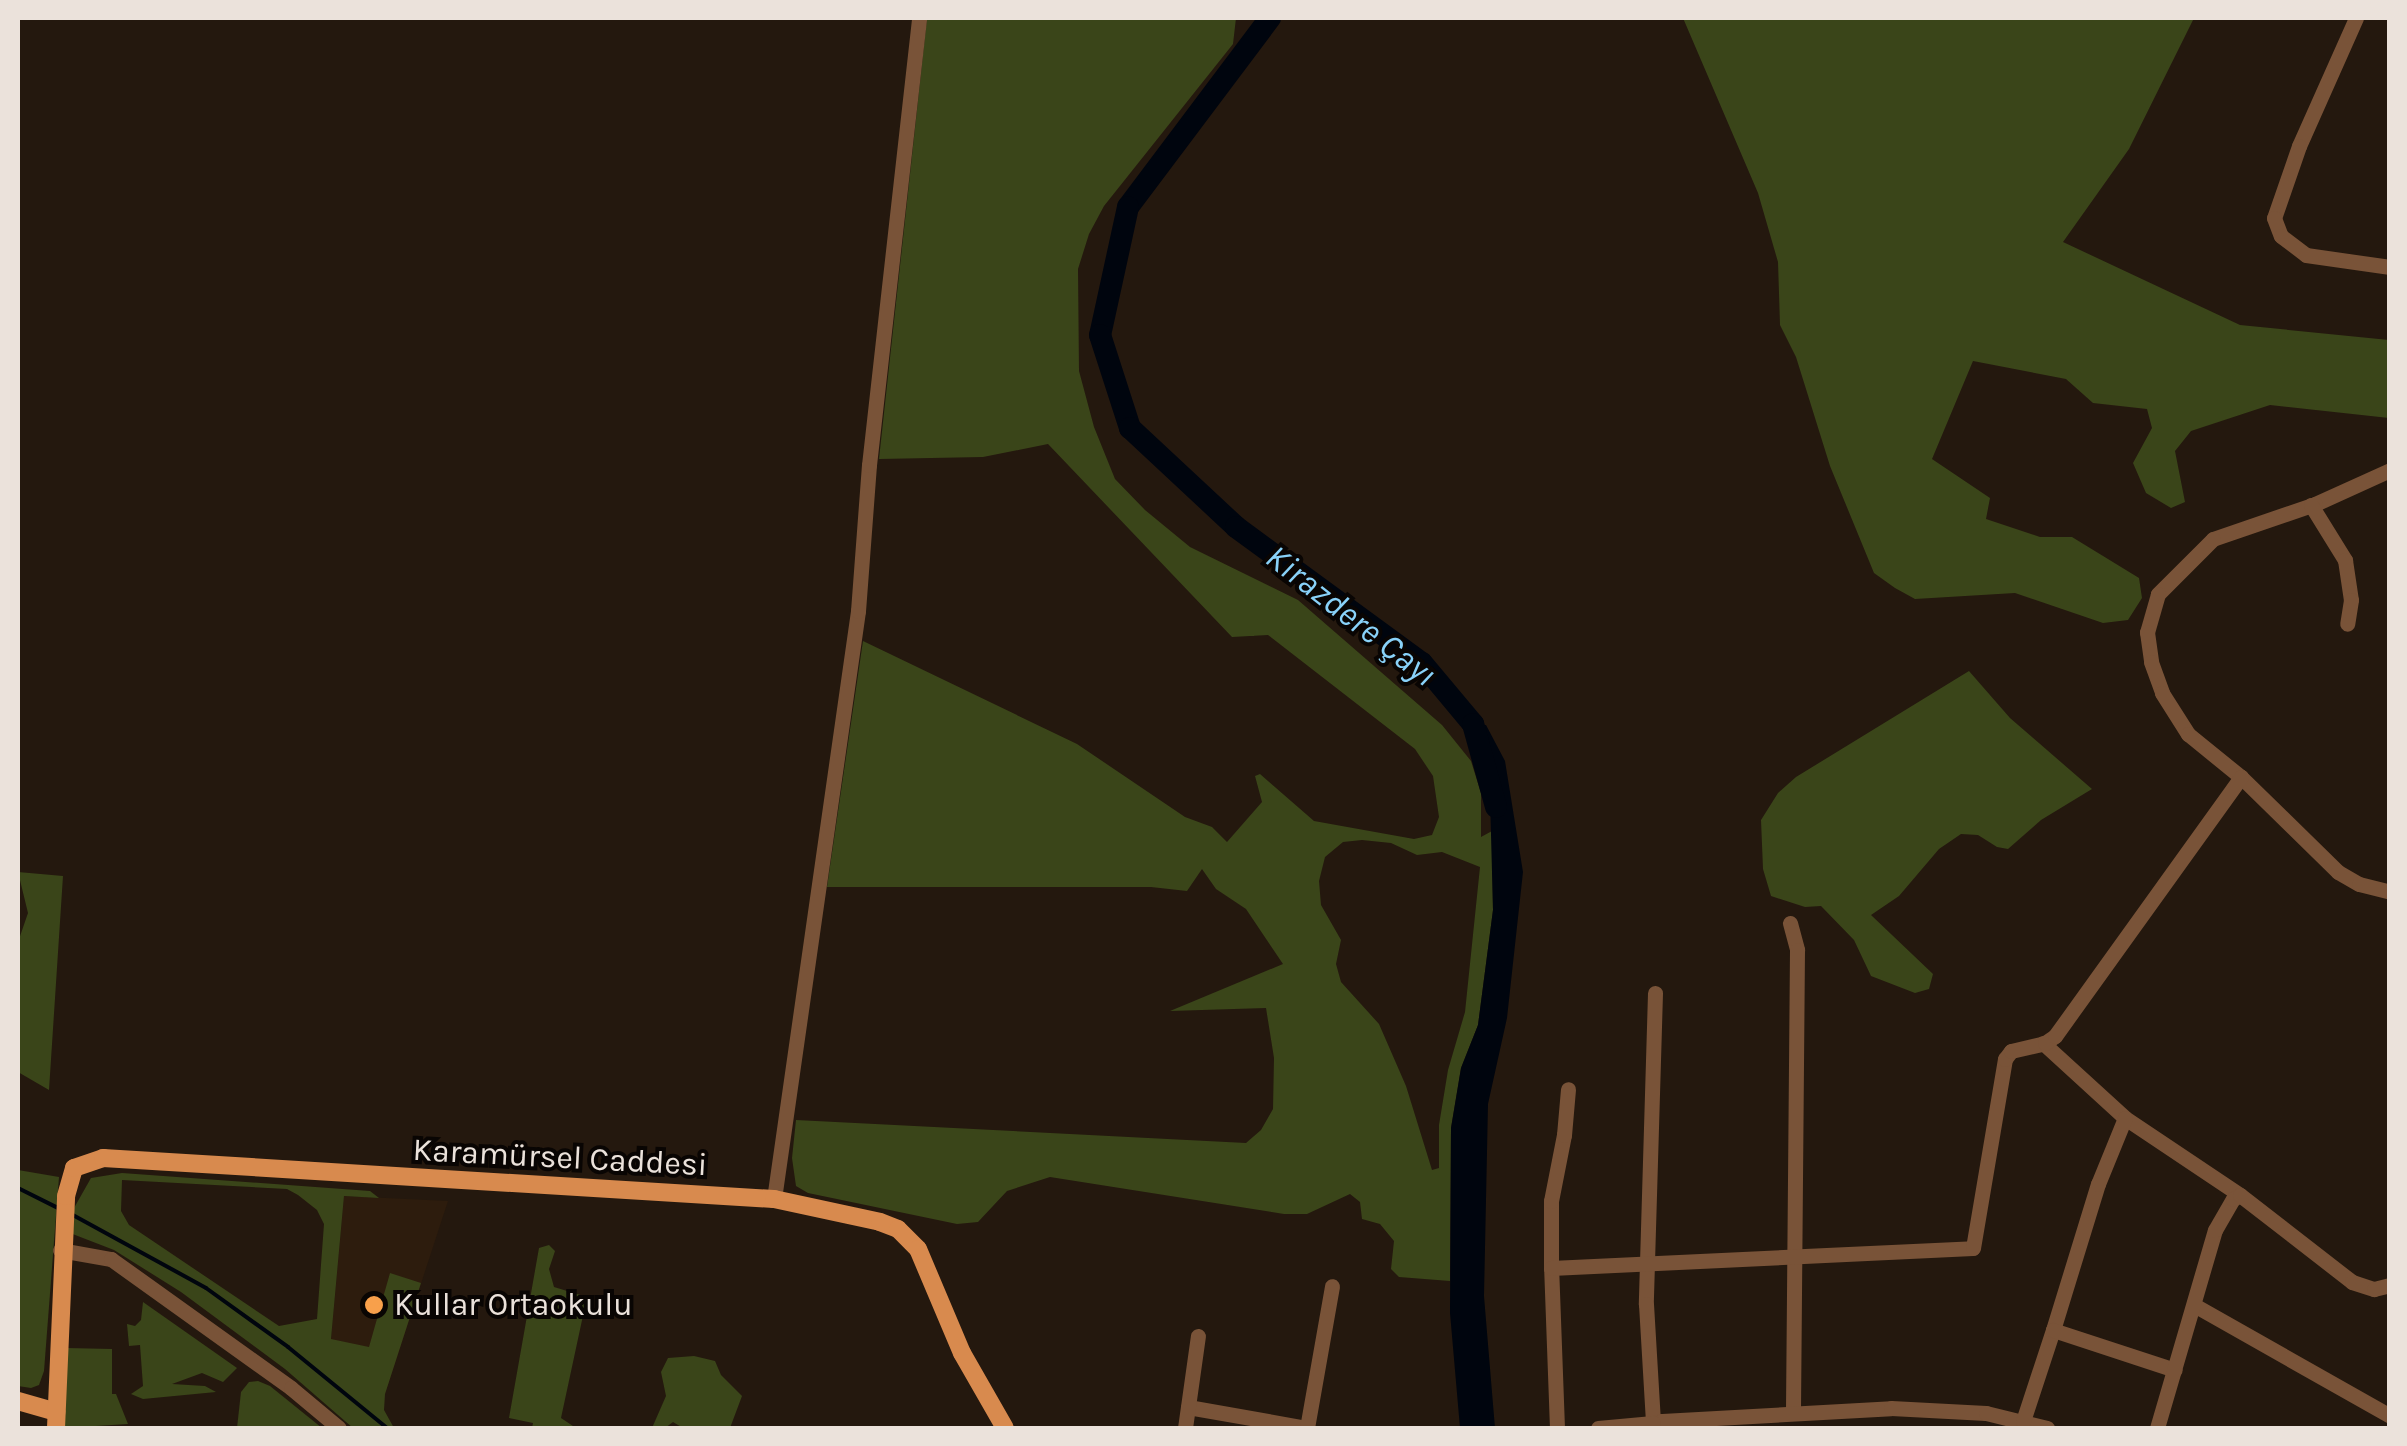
<!DOCTYPE html>
<meta charset="utf-8">
<style>
body{margin:0}
#map{position:relative;width:2407px;height:1446px;overflow:hidden;background:#24180e;font-family:Karla,sans-serif}
div>[style]{position:absolute}
.built>*{inset:0;background:#2d1c0d}
.green>*{inset:0;background:#3a4519}
.water>*{inset:0;background:#00050e}
.stream>*{height:4px;margin:-2px;padding:0 2px;transform-origin:2px;border-radius:2px;background:#00050e}
.river>*{height:22px;margin:-11px;padding:0 11px;transform-origin:11px;border-radius:11px;background:#00050e}
.minor>*{height:15px;margin:-7.5px;padding:0 7.5px;transform-origin:7.5px;border-radius:7.5px;background:#795338}
.major>*{height:18px;margin:-9px;padding:0 9px;transform-origin:9px;border-radius:9px;background:#d88a4e}
.dots>*{width:28px;height:28px;translate:-50% -50%;box-sizing:border-box;border:5px solid #090503;border-radius:50%}
span{translate:-50% -50%;white-space:nowrap;text-align:center;line-height:1.15;-webkit-text-stroke:8px #090503;paint-order:stroke}
.street-label{font-size:32px;color:#ebe2db}
.poi-label{font-size:32px;color:#ebe2db}
.left{translate:0 -50%;text-align:left}
.water-label{font-size:35px;color:#89d2f9;font-style:italic}
.frame{position:absolute;inset:0;border:20px solid #ebe2db;pointer-events:none}
</style>
<div id="map">
<div class="built">
<i style="clip-path:polygon(344px 1196px,448px 1201px,385px 1394px,331px 1339px)"></i>
</div>
<div class="green">
<i style="clip-path:polygon(evenodd,927px 18px,1236px 18px,1233px 44px,1104px 206px,1089px 234px,1078px 269px,1079px 371px,1094px 427px,1115px 479px,1145px 510px,1190px 547px,1298px 600px,1442px 725px,1471px 761px,1481px 793px,1481px 837px,1492px 831px,1493px 910px,1478px 1025px,1461px 1068px,1451px 1128px,1450px 1281px,1399px 1277px,1391px 1269px,1394px 1241px,1380px 1224px,1362px 1219px,1360px 1202px,1350px 1194px,1307px 1214px,1284px 1214px,1050px 1177px,1007px 1191px,978px 1222px,957px 1224px,808px 1193px,796px 1186px,792px 1158px,796px 1120px,1246px 1143px,1261px 1130px,1273px 1109px,1274px 1058px,1266px 1008px,1170px 1011px,1283px 964px,1246px 909px,1216px 889px,1202px 869px,1187px 891px,1151px 887px,827px 887px,863px 641px,1077px 744px,1185px 817px,1212px 827px,1227px 842px,1262px 802px,1255px 776px,1260px 774px,1314px 821px,1414px 839px,1432px 835px,1439px 817px,1433px 776px,1415px 749px,1268px 635px,1232px 637px,1048px 444px,983px 457px,879px 459px,927px 18px,1362px 840px,1391px 843px,1417px 855px,1442px 852px,1480px 867px,1465px 1012px,1448px 1070px,1439px 1125px,1439px 1168px,1432px 1170px,1406px 1086px,1379px 1024px,1341px 982px,1336px 964px,1341px 940px,1321px 905px,1319px 881px,1325px 857px,1343px 842px,1362px 840px)"></i>
<i style="clip-path:polygon(1683px 18px,2194px 18px,2129px 149px,2063px 242px,2240px 325px,2389px 340px,2389px 418px,2270px 405px,2191px 431px,2175px 451px,2185px 502px,2171px 508px,2146px 493px,2133px 463px,2152px 428px,2147px 409px,2093px 403px,2066px 379px,1973px 361px,1932px 459px,1990px 498px,1986px 519px,2040px 537px,2072px 537px,2139px 578px,2142px 598px,2128px 620px,2103px 623px,2015px 593px,1915px 599px,1895px 588px,1874px 573px,1830px 466px,1796px 357px,1780px 325px,1778px 262px,1758px 193px)"></i>
<i style="clip-path:polygon(1969px 671px,2010px 718px,2092px 789px,2041px 820px,2008px 849px,1997px 847px,1978px 835px,1961px 834px,1939px 849px,1899px 896px,1871px 915px,1933px 974px,1929px 989px,1915px 993px,1871px 976px,1854px 940px,1821px 906px,1805px 907px,1771px 896px,1763px 869px,1761px 820px,1778px 793px,1796px 777px)"></i>
<i style="clip-path:polygon(18px 872px,63px 876px,49px 1090px,18px 1072px,18px 942px,28px 913px)"></i>
<i style="clip-path:polygon(18px 1170px,59px 1177px,44px 1371px,39px 1385px,31px 1388px,18px 1386px)"></i>
<i style="clip-path:polygon(evenodd,122px 1173px,370px 1191px,379px 1198px,344px 1196px,331px 1339px,369px 1347px,390px 1273px,421px 1283px,385px 1394px,384px 1410px,394px 1428px,353px 1428px,285px 1369px,181px 1292px,114px 1250px,70px 1233px,74px 1208px,91px 1178px,122px 1173px,122px 1180px,287px 1189px,298px 1195px,317px 1210px,324px 1224px,317px 1319px,279px 1326px,129px 1225px,121px 1211px,122px 1180px)"></i>
<i style="clip-path:polygon(549px 1245px,555px 1251px,549px 1269px,554px 1287px,587px 1297px,561px 1418px,576px 1428px,532px 1428px,533px 1423px,509px 1418px,539px 1248px)"></i>
<i style="clip-path:polygon(143px 1302px,237px 1368px,223px 1382px,202px 1373px,172px 1384px,205px 1386px,216px 1392px,143px 1399px,131px 1394px,143px 1386px,140px 1345px,129px 1346px,127px 1324px,135px 1326px,141px 1320px)"></i>
<i style="clip-path:polygon(66px 1348px,112px 1349px,112px 1394px,116px 1394px,128px 1424px,64px 1428px)"></i>
<i style="clip-path:polygon(694px 1356px,715px 1361px,721px 1375px,742px 1396px,730px 1428px,683px 1428px,673px 1422px,665px 1428px,652px 1428px,666px 1396px,661px 1372px,668px 1358px)"></i>
<i style="clip-path:polygon(258px 1381px,270px 1386px,322px 1428px,237px 1428px,241px 1392px,249px 1382px)"></i>
</div>
<div class="water">
<i style="clip-path:polygon(1473px 724px,1486px 725px,1505px 761px,1523px 872px,1507px 1018px,1488px 1104px,1484px 1296px,1495px 1428px,1460px 1428px,1450px 1313px,1451px 1128px,1461px 1068px,1478px 1025px,1493px 910px,1489px 759px)"></i>
</div>
<div class="stream">
<i style="left:18px;top:1188px;width:45px;rotate:26.6deg"></i>
<i style="left:71px;top:1214px;width:154px;rotate:28.7deg"></i>
<i style="left:206px;top:1288px;width:101px;rotate:35.7deg"></i>
<i style="left:288px;top:1347px;width:128px;rotate:39.3deg"></i>
</div>
<div class="river">
<i style="left:1270px;top:18px;width:236px;rotate:126.9deg"></i>
<i style="left:1128px;top:207px;width:131px;rotate:102.3deg"></i>
<i style="left:1100px;top:335px;width:98px;rotate:72.1deg"></i>
<i style="left:1130px;top:428px;width:145px;rotate:43deg"></i>
<i style="left:1236px;top:527px;width:230px;rotate:36.2deg"></i>
<i style="left:1422px;top:663px;width:80px;rotate:50.1deg"></i>
<i style="left:1473px;top:724px;width:86px;rotate:74.5deg"></i>
</div>
<div class="minor">
<i style="left:2356px;top:18px;width:140px;rotate:114deg"></i>
<i style="left:2299px;top:146px;width:76px;rotate:109.1deg"></i>
<i style="left:2274px;top:218px;width:19px;rotate:69deg"></i>
<i style="left:2281px;top:236px;width:31px;rotate:37deg"></i>
<i style="left:2306px;top:255px;width:85px;rotate:8.1deg"></i>
<i style="left:2390px;top:470px;width:82px;rotate:155.6deg"></i>
<i style="left:2315px;top:504px;width:108px;rotate:161.1deg"></i>
<i style="left:2213px;top:539px;width:78px;rotate:135deg"></i>
<i style="left:2158px;top:594px;width:40px;rotate:106deg"></i>
<i style="left:2147px;top:632px;width:30px;rotate:82deg"></i>
<i style="left:2151px;top:662px;width:33px;rotate:70deg"></i>
<i style="left:2162px;top:693px;width:49px;rotate:57.6deg"></i>
<i style="left:2188px;top:734px;width:68px;rotate:39.1deg"></i>
<i style="left:2241px;top:777px;width:136px;rotate:44.4deg"></i>
<i style="left:2338px;top:872px;width:24px;rotate:30deg"></i>
<i style="left:2359px;top:884px;width:32px;rotate:14deg"></i>
<i style="left:2311px;top:505px;width:65px;rotate:58.3deg"></i>
<i style="left:2345px;top:560px;width:40px;rotate:81.5deg"></i>
<i style="left:2351px;top:600px;width:24px;rotate:99deg"></i>
<i style="left:1790px;top:923px;width:28px;rotate:75deg"></i>
<i style="left:1797px;top:950px;width:461px;rotate:90.5deg"></i>
<i style="left:1655px;top:993px;width:311px;rotate:91.7deg"></i>
<i style="left:1646px;top:1304px;width:119px;rotate:86.6deg"></i>
<i style="left:1653px;top:1423px;width:9px;rotate:-13deg"></i>
<i style="left:1662px;top:1421px;width:7px;rotate:90deg"></i>
<i style="left:2043px;top:1043px;width:111px;rotate:42.4deg"></i>
<i style="left:2125px;top:1118px;width:138px;rotate:33.8deg"></i>
<i style="left:774px;top:1199px;width:594px;rotate:-81.87deg"></i>
<i style="left:858px;top:611px;width:146px;rotate:-85.7deg"></i>
<i style="left:869px;top:465px;width:450px;rotate:-83.6deg"></i>
<i style="left:60px;top:1250px;width:52px;rotate:10deg"></i>
<i style="left:111px;top:1259px;width:221px;rotate:35.6deg"></i>
<i style="left:291px;top:1388px;width:62px;rotate:39.8deg"></i>
<i style="left:1551px;top:1268px;width:67px;rotate:-90deg"></i>
<i style="left:1551px;top:1201px;width:67px;rotate:-78.9deg"></i>
<i style="left:1564px;top:1135px;width:46px;rotate:-85deg"></i>
<i style="left:2194px;top:1305px;width:225px;rotate:29.5deg"></i>
<i style="left:2053px;top:1330px;width:153px;rotate:-72.9deg"></i>
<i style="left:2098px;top:1184px;width:71px;rotate:-67.8deg"></i>
<i style="left:1188px;top:1407px;width:121px;rotate:10deg"></i>
<i style="left:1662px;top:1421px;width:229px;rotate:-3.2deg"></i>
<i style="left:1891px;top:1408px;width:95px;rotate:3deg"></i>
<i style="left:1986px;top:1413px;width:63px;rotate:13.8deg"></i>
<i style="left:2023px;top:1421px;width:96px;rotate:-71.8deg"></i>
<i style="left:2053px;top:1330px;width:128px;rotate:18.2deg"></i>
<i style="left:1185px;top:1428px;width:93px;rotate:-82deg"></i>
<i style="left:1307px;top:1428px;width:144px;rotate:-80deg"></i>
<i style="left:1557px;top:1428px;width:160px;rotate:-92.1deg"></i>
<i style="left:1551px;top:1268px;width:422px;rotate:-2.7deg"></i>
<i style="left:1973px;top:1248px;width:192px;rotate:-80.4deg"></i>
<i style="left:2005px;top:1059px;width:10px;rotate:-53deg"></i>
<i style="left:2011px;top:1051px;width:35px;rotate:-13deg"></i>
<i style="left:2045px;top:1043px;width:12px;rotate:-35deg"></i>
<i style="left:2055px;top:1036px;width:319px;rotate:-54.3deg"></i>
<i style="left:1598px;top:1428px;width:55px;rotate:-5.2deg"></i>
<i style="left:2157px;top:1428px;width:206px;rotate:-73.7deg"></i>
<i style="left:2215px;top:1230px;width:36px;rotate:-60deg"></i>
<i style="left:2233px;top:1199px;width:8px;rotate:-30deg"></i>
<i style="left:2240px;top:1195px;width:142px;rotate:37.8deg"></i>
<i style="left:2352px;top:1282px;width:23px;rotate:18deg"></i>
<i style="left:2374px;top:1289px;width:16px;rotate:-14deg"></i>
</div>
<div class="major">
<i style="left:18px;top:1401px;width:40px;rotate:16deg"></i>
<i style="left:56px;top:1428px;width:232px;rotate:-87.5deg"></i>
<i style="left:66px;top:1196px;width:29px;rotate:-74deg"></i>
<i style="left:74px;top:1168px;width:31px;rotate:-19deg"></i>
<i style="left:103px;top:1158px;width:672px;rotate:3.5deg"></i>
<i style="left:774px;top:1199px;width:108px;rotate:12.2deg"></i>
<i style="left:880px;top:1222px;width:19px;rotate:21deg"></i>
<i style="left:898px;top:1229px;width:28px;rotate:45deg"></i>
<i style="left:918px;top:1249px;width:113px;rotate:67.1deg"></i>
<i style="left:962px;top:1353px;width:86px;rotate:60.2deg"></i>
</div>
<div class="dots">
<i style="left:374px;top:1305px;background:#f8a04b"></i>
</div>
<div class="street-label">
<span style="left:560px;top:1158px;rotate:3deg">Karamürsel Caddesi</span>
</div>
<div class="poi-label">
<span class="left" style="left:394px;top:1305px">Kullar Ortaokulu</span>
</div>
<div class="water-label">
<span style="left:1351px;top:616px;rotate:38deg">Kirazdere Çayı</span>
</div>
<div class="frame"></div>
</div>
